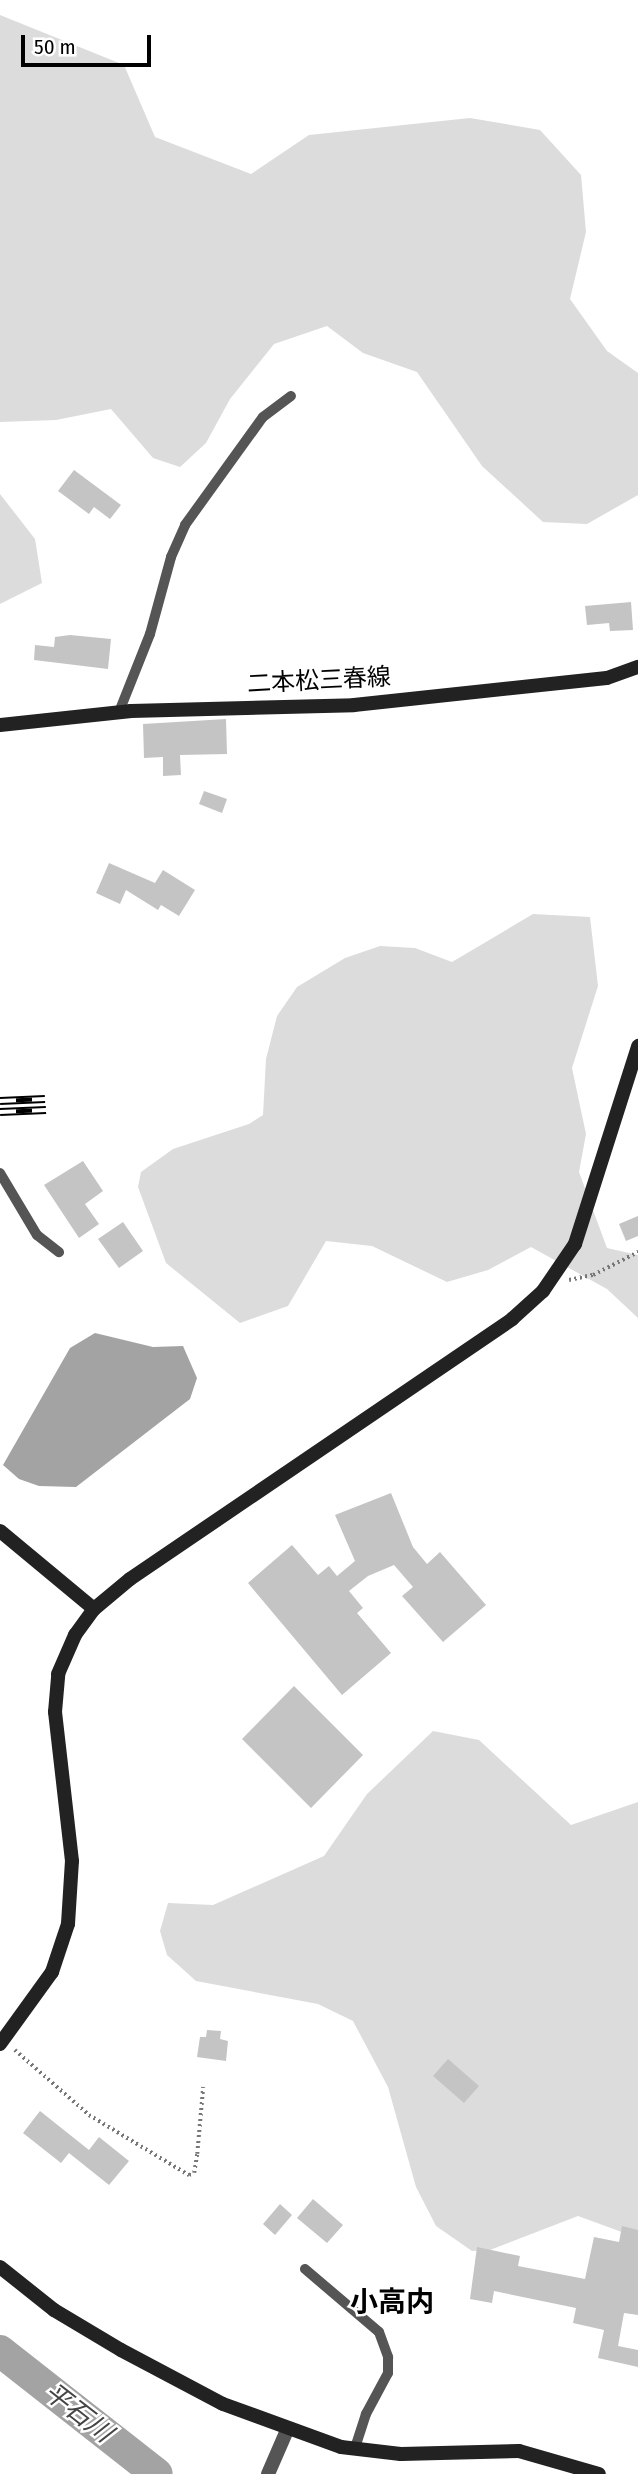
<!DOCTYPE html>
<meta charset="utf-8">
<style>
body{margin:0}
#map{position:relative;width:638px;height:2474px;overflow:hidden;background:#fff;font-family:"Fira Sans Condensed","Noto Sans JP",sans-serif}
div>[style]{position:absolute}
.green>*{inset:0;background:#dcdcdc}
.water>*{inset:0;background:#a3a3a3}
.river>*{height:32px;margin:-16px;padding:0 16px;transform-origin:16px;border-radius:16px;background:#a3a3a3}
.building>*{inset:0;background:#c4c4c4}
.path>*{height:3.5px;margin-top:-1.75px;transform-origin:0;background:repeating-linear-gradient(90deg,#777 0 2px,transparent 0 5.5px)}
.lane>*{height:10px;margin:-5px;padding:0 5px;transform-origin:5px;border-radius:5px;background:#555}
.street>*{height:14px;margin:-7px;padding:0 7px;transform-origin:7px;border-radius:7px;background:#555}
.secondary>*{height:14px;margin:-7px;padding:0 7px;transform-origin:7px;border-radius:7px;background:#222}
.rail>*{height:8px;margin-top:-4px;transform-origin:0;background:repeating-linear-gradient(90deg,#fff 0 16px,#000 0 32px);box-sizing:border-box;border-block:2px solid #000}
span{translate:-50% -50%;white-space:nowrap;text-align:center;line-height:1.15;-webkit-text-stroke:5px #fff;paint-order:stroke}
.street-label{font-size:24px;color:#000}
.water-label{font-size:26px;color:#444;font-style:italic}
.quarter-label{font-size:28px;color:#000;font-weight:700}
.scale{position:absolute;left:21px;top:35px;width:130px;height:32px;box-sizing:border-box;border:4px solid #000;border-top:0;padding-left:9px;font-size:21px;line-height:24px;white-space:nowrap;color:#000;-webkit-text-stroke:5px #fff;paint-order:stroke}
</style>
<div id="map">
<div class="green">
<i style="clip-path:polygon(0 15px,124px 65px,155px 137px,251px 174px,309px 135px,470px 118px,540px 130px,581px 175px,586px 232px,570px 299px,607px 351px,638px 373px,638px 495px,587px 524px,543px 522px,482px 466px,417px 372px,363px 353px,327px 326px,274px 344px,230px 399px,206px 443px,180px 467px,153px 458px,111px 409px,56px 420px,0 422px)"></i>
<i style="clip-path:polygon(0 494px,35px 539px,42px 583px,0 604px)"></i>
<i style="clip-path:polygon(533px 914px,590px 917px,598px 986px,572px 1068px,586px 1134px,579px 1172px,607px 1248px,638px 1255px,638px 1318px,607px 1289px,531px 1247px,488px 1270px,447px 1282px,372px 1246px,326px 1241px,288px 1306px,240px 1323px,166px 1263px,138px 1187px,141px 1172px,173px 1149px,249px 1124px,263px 1115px,266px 1059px,277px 1016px,297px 987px,345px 958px,380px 946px,415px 948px,452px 962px)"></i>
<i style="clip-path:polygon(433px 1731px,479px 1740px,571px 1825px,638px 1802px,638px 2238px,578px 2216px,490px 2250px,472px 2251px,436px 2226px,416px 2187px,388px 2087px,353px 2021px,318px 2004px,196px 1981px,167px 1955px,160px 1931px,168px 1903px,213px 1905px,324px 1856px,367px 1794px)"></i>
</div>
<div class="water">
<i style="clip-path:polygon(95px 1333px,153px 1347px,183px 1346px,197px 1378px,190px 1399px,76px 1487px,39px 1486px,19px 1479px,3px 1465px,70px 1348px)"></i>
</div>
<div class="river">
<i style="left:0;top:2351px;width:199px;rotate:38.1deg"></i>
</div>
<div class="building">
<i style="clip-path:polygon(74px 470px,121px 505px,110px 519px,94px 507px,89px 514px,58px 491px)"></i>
<i style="clip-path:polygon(631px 602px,633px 630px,610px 631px,609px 623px,587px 625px,585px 606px)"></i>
<i style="clip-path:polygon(70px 635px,111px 639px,108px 669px,34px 660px,35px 645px,54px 647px,55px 637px)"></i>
<i style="clip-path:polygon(226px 719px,227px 754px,180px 755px,181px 775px,163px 776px,163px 757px,144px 758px,143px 724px)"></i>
<i style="clip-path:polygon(204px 791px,227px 799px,222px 813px,199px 804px)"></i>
<i style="clip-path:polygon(109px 863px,155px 883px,163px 870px,195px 890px,179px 916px,161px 905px,158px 910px,126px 890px,120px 904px,96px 893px)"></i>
<i style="clip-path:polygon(83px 1161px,103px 1191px,85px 1204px,99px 1224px,79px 1238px,44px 1185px)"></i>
<i style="clip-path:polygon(638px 1216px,638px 1236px,626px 1241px,619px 1224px)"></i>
<i style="clip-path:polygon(123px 1222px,143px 1251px,119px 1268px,98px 1239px)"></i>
<i style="clip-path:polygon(391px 1493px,413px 1547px,427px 1564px,440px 1552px,486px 1605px,443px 1642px,402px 1596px,413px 1587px,394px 1565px,368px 1576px,349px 1591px,363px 1608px,357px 1613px,391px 1653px,342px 1695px,248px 1583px,292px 1545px,318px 1575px,329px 1566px,337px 1576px,355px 1561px,335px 1515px)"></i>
<i style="clip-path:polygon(294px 1686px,363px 1755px,311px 1808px,242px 1739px)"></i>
<i style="clip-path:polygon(207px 2030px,221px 2031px,220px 2039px,228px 2041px,226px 2061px,197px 2057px,200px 2037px,206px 2037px)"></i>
<i style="clip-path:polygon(448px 2059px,479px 2086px,464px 2103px,433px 2076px)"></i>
<i style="clip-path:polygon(40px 2111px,89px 2150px,99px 2137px,129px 2161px,109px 2185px,69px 2153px,61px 2163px,23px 2133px)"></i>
<i style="clip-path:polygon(313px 2199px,343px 2225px,327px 2243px,297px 2218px)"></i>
<i style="clip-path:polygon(280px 2204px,292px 2215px,275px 2235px,263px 2224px)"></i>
<i style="clip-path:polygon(622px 2226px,638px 2230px,638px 2315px,624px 2313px,618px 2346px,638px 2350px,638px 2367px,598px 2358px,604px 2330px,573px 2323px,576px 2308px,494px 2291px,492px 2303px,470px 2299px,477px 2247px,520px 2256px,518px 2266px,585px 2279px,594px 2237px,619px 2242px)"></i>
</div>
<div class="path">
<i style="left:569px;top:1280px;width:25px;rotate:-12deg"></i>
<i style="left:593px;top:1275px;width:51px;rotate:-27.1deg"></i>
<i style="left:15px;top:2050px;width:98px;rotate:41.3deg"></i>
<i style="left:89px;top:2115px;width:117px;rotate:31deg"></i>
<i style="left:189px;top:2175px;width:5px;rotate:-22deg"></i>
<i style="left:194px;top:2173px;width:19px;rotate:-81deg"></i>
<i style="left:197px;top:2154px;width:67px;rotate:-84.9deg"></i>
</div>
<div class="lane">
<i style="left:119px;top:712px;width:84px;rotate:-68.3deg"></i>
<i style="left:150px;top:634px;width:80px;rotate:-74.7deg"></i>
<i style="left:171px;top:557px;width:35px;rotate:-66deg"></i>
<i style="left:185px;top:525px;width:133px;rotate:-54.2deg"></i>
<i style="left:263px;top:417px;width:35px;rotate:-37deg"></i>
<i style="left:0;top:1173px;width:72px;rotate:59.2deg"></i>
<i style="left:37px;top:1235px;width:28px;rotate:38deg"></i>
<i style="left:305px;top:2269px;width:97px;rotate:40.4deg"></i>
<i style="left:379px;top:2332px;width:27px;rotate:70deg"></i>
<i style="left:388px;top:2357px;width:16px;rotate:90deg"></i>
<i style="left:388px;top:2373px;width:47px;rotate:118.2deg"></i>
<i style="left:366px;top:2414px;width:36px;rotate:108deg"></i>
</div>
<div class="street">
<i style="left:268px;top:2474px;width:50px;rotate:-66.5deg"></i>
</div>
<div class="secondary">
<i style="left:0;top:725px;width:132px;rotate:-6.1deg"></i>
<i style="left:131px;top:711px;width:223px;rotate:-1.5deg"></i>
<i style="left:354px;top:705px;width:254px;rotate:-6.1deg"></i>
<i style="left:607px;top:678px;width:33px;rotate:-20deg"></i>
<i style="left:0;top:1531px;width:122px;rotate:39.7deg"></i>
<i style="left:0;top:2044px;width:89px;rotate:-54.2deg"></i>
<i style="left:52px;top:1972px;width:51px;rotate:-71.6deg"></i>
<i style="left:68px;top:1924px;width:63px;rotate:-86.4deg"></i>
<i style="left:72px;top:1861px;width:150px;rotate:-96.5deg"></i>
<i style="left:55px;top:1712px;width:38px;rotate:-85deg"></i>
<i style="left:58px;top:1674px;width:43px;rotate:-66.4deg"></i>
<i style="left:75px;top:1635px;width:32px;rotate:-54deg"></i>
<i style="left:94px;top:1609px;width:47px;rotate:-39.8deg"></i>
<i style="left:130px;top:1579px;width:462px;rotate:-34.2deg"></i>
<i style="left:512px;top:1319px;width:42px;rotate:-42.1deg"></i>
<i style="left:543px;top:1291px;width:57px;rotate:-55.8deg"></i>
<i style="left:575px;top:1244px;width:208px;rotate:-72.3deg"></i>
<i style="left:0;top:2267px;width:69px;rotate:38.5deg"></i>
<i style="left:54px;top:2310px;width:78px;rotate:30.8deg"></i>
<i style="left:121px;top:2350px;width:115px;rotate:27.9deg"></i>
<i style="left:223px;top:2404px;width:126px;rotate:20deg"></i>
<i style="left:341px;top:2447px;width:60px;rotate:6.7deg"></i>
<i style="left:401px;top:2454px;width:118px;rotate:-1.5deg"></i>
<i style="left:519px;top:2451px;width:83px;rotate:16deg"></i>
</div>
<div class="rail">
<i style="left:0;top:1101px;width:45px;rotate:-2.5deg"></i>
<i style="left:0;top:1112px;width:46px;rotate:-2.5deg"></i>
</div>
<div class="street-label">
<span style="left:319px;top:681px;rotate:-3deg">二本松三春線</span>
</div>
<div class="water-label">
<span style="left:78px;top:2413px;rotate:38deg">平石川</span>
</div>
<div class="quarter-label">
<span style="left:392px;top:2302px">小高内</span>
</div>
<div class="scale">50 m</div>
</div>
